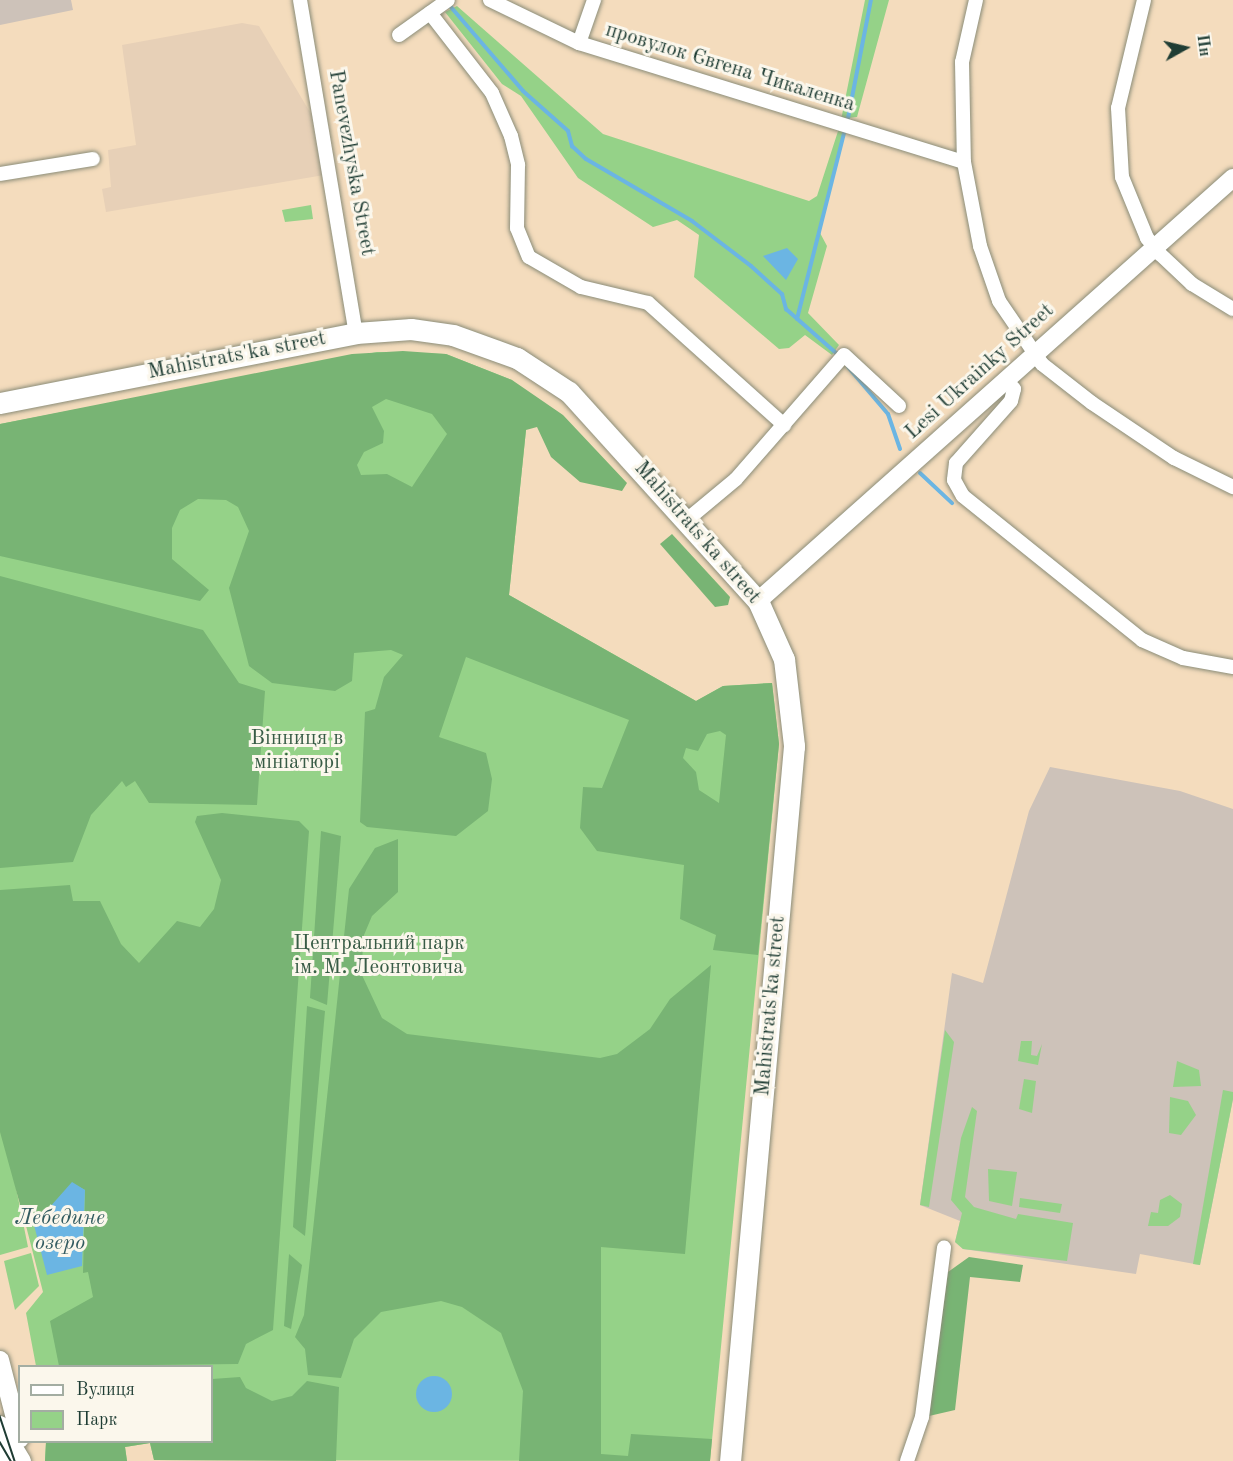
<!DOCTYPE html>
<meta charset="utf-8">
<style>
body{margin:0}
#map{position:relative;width:1233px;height:1461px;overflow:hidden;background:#f4dcbd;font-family:"Old Standard TT",serif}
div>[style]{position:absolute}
.built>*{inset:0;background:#e7d0b7}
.industrial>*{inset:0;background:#cdc2b9}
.green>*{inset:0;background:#95d288}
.forest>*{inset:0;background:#78b474}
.water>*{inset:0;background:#6bb5e3}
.round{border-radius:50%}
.stream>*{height:4px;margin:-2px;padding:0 2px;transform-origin:2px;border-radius:2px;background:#6bb5e3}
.roads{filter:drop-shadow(0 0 2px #8a8c78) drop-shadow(0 0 2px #8a8c78)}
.minor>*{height:14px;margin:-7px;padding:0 7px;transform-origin:7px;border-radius:7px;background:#fff}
.secondary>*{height:18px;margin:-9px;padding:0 9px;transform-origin:9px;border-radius:9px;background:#fff}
.primary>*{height:21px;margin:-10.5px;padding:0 10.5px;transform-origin:10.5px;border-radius:10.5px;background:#fff}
.tram>*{height:1.5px;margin:-0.75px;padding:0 0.75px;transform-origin:0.75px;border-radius:0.75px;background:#1f3d34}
span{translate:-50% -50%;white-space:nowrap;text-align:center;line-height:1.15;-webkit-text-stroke:6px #fbf7ec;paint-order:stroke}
.street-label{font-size:21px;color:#1f3d34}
.park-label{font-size:21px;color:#375b45}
.water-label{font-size:22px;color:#325b60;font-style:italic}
.legend{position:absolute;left:18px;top:1365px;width:195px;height:78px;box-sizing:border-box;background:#fbf7ec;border:2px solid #a3ada2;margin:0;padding:8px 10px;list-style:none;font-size:18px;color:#1f3d34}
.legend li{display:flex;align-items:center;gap:12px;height:30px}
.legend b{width:30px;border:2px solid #a3ada2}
.north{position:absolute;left:1155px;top:18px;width:60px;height:60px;-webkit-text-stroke:4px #fbf7ec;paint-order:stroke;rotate:82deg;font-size:16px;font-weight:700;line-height:24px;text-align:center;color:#1f3d34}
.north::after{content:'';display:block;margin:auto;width:21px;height:27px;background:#1f3d34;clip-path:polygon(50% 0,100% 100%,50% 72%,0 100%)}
</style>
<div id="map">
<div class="built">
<i style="clip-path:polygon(242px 23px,259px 26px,314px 119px,324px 175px,106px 212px,102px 189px,111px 187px,108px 150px,136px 145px,122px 45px)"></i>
</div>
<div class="industrial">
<i style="clip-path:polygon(0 0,71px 0,73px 10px,0 25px)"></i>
<i style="clip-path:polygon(1050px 767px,1180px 791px,1233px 809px,1233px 1099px,1200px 1265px,1140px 1254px,1136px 1274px,963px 1249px,955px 1242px,960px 1221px,920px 1205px,952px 973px,983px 983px,1029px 811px)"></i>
</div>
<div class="green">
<i style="clip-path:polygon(865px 0,889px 0,857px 117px,848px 118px,844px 133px,819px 231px,827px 246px,808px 313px,839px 345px,832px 355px,805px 335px,789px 348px,779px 349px,694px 277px,699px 235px,677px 220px,653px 227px,578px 178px,521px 96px,502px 84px,445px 12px,457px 6px,603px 134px,809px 201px,817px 196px,840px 125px)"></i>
<i style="clip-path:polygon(311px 205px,313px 219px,285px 222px,282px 210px)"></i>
<i style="clip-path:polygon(377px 352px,446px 354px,512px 380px,526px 430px,509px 595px,696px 701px,723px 686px,772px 683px,779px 744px,710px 1461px,154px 1460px,150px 1443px,125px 1447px,127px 1461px,45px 1461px,46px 1442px,212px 1442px,212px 1366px,36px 1366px,26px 1313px,43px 1292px,15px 1183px,28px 1247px,0 1255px,0 424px)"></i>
<i style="clip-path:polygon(945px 1030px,954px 1042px,929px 1207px,920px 1205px)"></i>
<i style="clip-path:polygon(1021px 1041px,1032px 1041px,1031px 1055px,1037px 1056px,1042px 1044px,1038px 1065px,1018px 1061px)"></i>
<i style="clip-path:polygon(1177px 1061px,1199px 1070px,1201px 1086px,1173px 1087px)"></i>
<i style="clip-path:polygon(1024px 1079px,1036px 1081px,1032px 1113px,1019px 1109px)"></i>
<i style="clip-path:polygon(1223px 1090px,1233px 1092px,1233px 1099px,1200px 1265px,1193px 1264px)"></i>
<i style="clip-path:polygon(1170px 1097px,1188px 1101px,1196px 1115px,1181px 1135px,1169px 1133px)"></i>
<i style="clip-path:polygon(972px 1107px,977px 1111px,965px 1197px,974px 1207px,1016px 1219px,1018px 1214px,1073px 1223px,1067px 1261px,963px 1249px,955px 1242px,962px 1213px,951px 1200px,961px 1138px)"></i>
<i style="clip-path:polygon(988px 1169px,1017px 1172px,1012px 1206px,989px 1201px)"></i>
<i style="clip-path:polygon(1170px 1195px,1182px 1204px,1180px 1217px,1168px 1226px,1148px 1226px,1151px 1212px,1158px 1213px,1160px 1200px)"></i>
<i style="clip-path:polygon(1020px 1198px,1062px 1204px,1060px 1213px,1019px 1207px)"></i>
<i style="clip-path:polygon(31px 1253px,39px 1286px,15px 1310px,4px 1261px)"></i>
</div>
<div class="forest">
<i style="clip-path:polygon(evenodd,403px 351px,446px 354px,512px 380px,563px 415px,627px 483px,622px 491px,580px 482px,551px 457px,537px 427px,526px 430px,509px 595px,696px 701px,723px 686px,772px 683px,779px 744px,758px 955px,713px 950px,716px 935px,680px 919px,684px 865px,597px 851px,580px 828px,583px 787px,602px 788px,629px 720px,466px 657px,439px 737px,486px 753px,492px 779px,488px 811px,456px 836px,367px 827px,360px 822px,365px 712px,375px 709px,384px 677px,403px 655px,391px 650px,354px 653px,352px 681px,335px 691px,272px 683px,249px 666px,229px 588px,249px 531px,238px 507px,226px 500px,198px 499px,180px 510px,172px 528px,172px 559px,209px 590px,200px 601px,0 556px,0 424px,352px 354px,403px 351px,386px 399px,432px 414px,447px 434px,412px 487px,387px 474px,361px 475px,357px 465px,364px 452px,383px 443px,384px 431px,372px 407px,386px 399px,403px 351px,720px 731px,726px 735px,719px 803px,699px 790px,696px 772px,683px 758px,686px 748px,698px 751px,707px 734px,720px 731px)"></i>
<i style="clip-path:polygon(672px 534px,730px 597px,728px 605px,715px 607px,660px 544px)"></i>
<i style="clip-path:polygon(0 576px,203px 630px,239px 683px,265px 691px,257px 805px,149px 803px,135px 781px,126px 787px,122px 781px,91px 815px,73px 862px,0 868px)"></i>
<i style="clip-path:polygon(222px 813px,299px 821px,309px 831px,273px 1330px,246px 1344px,238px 1364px,59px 1366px,50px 1321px,93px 1297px,88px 1272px,83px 1273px,85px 1190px,72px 1183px,34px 1225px,24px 1219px,0 1132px,0 890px,70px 885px,73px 901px,100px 901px,121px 944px,139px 963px,177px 921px,200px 927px,214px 909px,221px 880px,195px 822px,197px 816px)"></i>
<i style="clip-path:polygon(321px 831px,341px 836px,327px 1005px,310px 998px)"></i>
<i style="clip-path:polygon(398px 839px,398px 892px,372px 916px,364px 935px,361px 973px,382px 1018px,407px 1034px,600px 1058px,617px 1054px,650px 1029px,670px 999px,711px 965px,685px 1254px,601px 1247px,601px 1454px,628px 1456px,631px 1434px,712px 1439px,710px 1461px,519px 1461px,523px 1391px,501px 1333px,462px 1307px,441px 1301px,381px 1312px,354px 1339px,341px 1378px,308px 1375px,305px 1349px,295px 1337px,304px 1315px,349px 889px,375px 848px)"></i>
<i style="clip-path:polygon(307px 1006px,325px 1011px,305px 1236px,293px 1227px)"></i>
<i style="clip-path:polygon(289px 1254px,302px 1265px,291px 1329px,284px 1326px)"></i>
<i style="clip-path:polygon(969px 1257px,1023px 1265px,1020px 1282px,970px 1277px,955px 1410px,929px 1416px,948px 1272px)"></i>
<i style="clip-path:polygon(240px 1377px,246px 1388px,272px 1401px,292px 1396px,307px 1381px,339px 1387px,336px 1461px,154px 1460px,150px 1443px,125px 1447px,127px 1461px,45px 1461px,46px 1442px,212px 1442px,212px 1379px)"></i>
</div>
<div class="water">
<i style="clip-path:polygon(787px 248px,798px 259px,786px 280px,763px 256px)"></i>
<i style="clip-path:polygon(72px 1182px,85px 1190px,82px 1266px,47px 1275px,34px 1225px)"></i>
<i class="round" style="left:416px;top:1376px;width:36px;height:36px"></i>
</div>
<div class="stream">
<i style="left:450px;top:6px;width:112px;rotate:49.3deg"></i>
<i style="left:523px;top:91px;width:60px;rotate:41.6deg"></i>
<i style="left:568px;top:131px;width:16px;rotate:75deg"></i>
<i style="left:572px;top:146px;width:19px;rotate:43deg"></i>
<i style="left:586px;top:159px;width:123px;rotate:30.3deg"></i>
<i style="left:692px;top:221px;width:74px;rotate:37.3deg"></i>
<i style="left:751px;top:266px;width:42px;rotate:42.1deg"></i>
<i style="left:782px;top:294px;width:16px;rotate:75deg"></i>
<i style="left:786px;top:309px;width:67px;rotate:41.3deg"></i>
<i style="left:848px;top:118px;width:120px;rotate:-79deg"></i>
<i style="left:797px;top:319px;width:192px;rotate:-75.8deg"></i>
<i style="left:848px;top:367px;width:62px;rotate:49.6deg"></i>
<i style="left:888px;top:414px;width:37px;rotate:71deg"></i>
<i style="left:920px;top:473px;width:44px;rotate:43.2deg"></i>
</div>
<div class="roads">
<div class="minor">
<i style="left:300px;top:0;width:338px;rotate:80.5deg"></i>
<i style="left:490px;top:0;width:99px;rotate:25.8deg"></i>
<i style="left:579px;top:43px;width:403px;rotate:17.2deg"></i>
<i style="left:976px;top:0;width:64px;rotate:102.7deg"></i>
<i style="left:962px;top:62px;width:100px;rotate:88.9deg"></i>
<i style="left:964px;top:162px;width:86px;rotate:79.2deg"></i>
<i style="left:980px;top:246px;width:58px;rotate:70.9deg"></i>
<i style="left:999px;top:301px;width:76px;rotate:55.7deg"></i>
<i style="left:1042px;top:364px;width:63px;rotate:38deg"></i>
<i style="left:1092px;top:403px;width:99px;rotate:33.9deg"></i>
<i style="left:1174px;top:458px;width:66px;rotate:26.2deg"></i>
<i style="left:1144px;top:0;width:111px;rotate:103.5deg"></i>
<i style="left:1118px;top:108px;width:69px;rotate:86.7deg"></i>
<i style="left:1122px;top:177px;width:66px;rotate:67.7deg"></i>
<i style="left:1147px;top:238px;width:21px;rotate:51deg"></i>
<i style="left:1160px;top:254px;width:44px;rotate:43.2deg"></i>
<i style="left:1192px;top:284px;width:48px;rotate:31.4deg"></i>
<i style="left:430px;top:13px;width:101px;rotate:52.2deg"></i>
<i style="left:492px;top:93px;width:47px;rotate:66.2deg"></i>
<i style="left:511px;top:136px;width:30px;rotate:76deg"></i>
<i style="left:518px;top:165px;width:63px;rotate:90.9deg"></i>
<i style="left:517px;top:228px;width:31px;rotate:68deg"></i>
<i style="left:529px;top:257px;width:60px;rotate:30deg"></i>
<i style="left:581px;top:287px;width:69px;rotate:13.4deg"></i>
<i style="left:648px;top:303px;width:183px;rotate:41.9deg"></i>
<i style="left:399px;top:35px;width:60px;rotate:-35.5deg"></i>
<i style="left:579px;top:43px;width:46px;rotate:-70.8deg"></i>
<i style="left:0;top:174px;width:94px;rotate:-9.2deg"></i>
<i style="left:1006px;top:380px;width:12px;rotate:48deg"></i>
<i style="left:1014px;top:389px;width:12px;rotate:104deg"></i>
<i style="left:1011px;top:401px;width:83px;rotate:131.6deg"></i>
<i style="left:956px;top:463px;width:17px;rotate:97deg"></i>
<i style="left:954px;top:480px;width:18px;rotate:61deg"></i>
<i style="left:963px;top:496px;width:230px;rotate:38.8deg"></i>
<i style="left:1142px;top:640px;width:45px;rotate:23.7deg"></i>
<i style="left:1183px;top:658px;width:51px;rotate:10.2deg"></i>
<i style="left:688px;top:519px;width:62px;rotate:-39.8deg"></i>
<i style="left:736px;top:479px;width:164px;rotate:-48.9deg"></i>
<i style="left:844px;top:355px;width:75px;rotate:42.8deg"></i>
<i style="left:907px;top:1461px;width:46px;rotate:-71.2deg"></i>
<i style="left:922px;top:1417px;width:171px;rotate:-82.6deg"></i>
</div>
<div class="secondary">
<i style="left:758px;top:601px;width:636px;rotate:-41.69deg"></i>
<i style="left:0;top:1360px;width:81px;rotate:75.6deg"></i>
<i style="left:0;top:1425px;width:42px;rotate:58.6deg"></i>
<i style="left:0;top:1449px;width:12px;rotate:81deg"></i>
</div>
<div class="primary">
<i style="left:0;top:403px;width:363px;rotate:-11.1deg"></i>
<i style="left:356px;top:333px;width:55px;rotate:-4.2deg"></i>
<i style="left:411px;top:329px;width:42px;rotate:8.1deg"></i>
<i style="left:453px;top:335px;width:68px;rotate:19.8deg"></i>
<i style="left:517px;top:358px;width:62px;rotate:33.2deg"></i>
<i style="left:569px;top:392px;width:282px;rotate:47.9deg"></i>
<i style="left:758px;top:601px;width:64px;rotate:65.9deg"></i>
<i style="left:784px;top:659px;width:88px;rotate:83.4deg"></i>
<i style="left:794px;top:746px;width:718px;rotate:95.11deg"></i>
</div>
</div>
<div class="tram">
<i style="left:0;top:1416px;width:47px;rotate:71.6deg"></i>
<i style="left:0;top:1442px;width:22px;rotate:60deg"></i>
</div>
<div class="street-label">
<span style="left:730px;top:68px;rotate:17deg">провулок Євгена Чикаленка</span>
<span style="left:351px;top:163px;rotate:80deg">Panevezhyska Street</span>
<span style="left:237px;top:356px;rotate:-11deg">Mahistrats'ka street</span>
<span style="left:980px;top:372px;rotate:-42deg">Lesi Ukrainky Street</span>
<span style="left:697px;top:533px;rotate:49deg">Mahistrats'ka street</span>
<span style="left:771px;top:1006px;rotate:-85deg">Mahistrats'ka street</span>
</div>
<div class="park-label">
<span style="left:297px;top:751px">Вінниця в<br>мініатюрі</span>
<span style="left:379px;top:956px">Центральний парк<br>ім. М. Леонтовича</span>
</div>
<div class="water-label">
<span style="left:60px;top:1231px">Лебедине<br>озеро</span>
</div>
<ul class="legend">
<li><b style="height:8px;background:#fff"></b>Вулиця</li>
<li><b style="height:16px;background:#95d288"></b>Парк</li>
</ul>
<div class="north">Пн</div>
</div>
